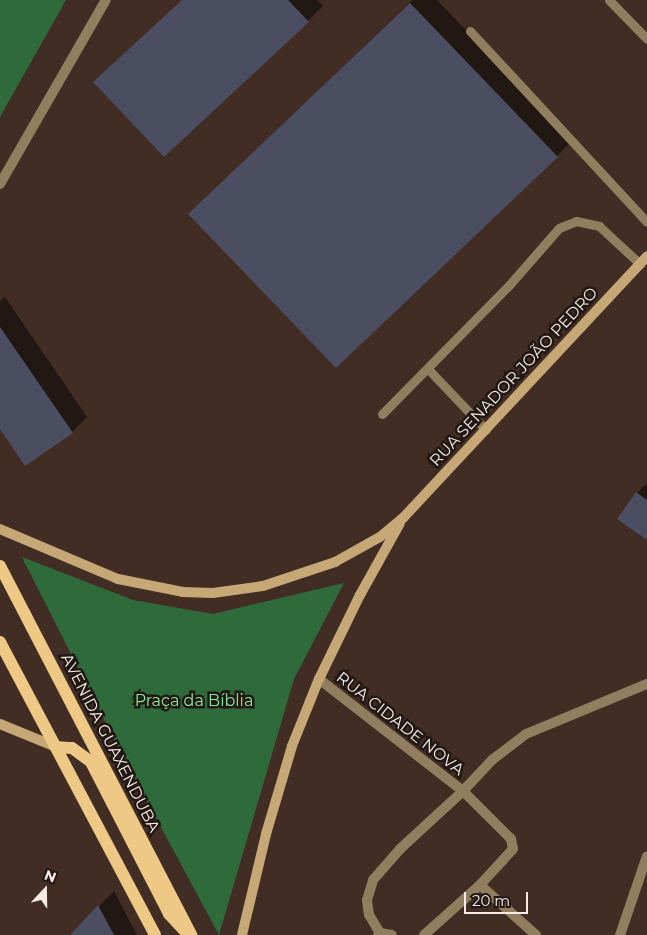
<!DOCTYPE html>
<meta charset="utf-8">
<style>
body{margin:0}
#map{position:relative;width:647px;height:935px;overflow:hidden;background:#412d24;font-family:Montserrat,sans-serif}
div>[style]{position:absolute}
.green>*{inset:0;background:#2f6a3a}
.shadow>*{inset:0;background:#0007}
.building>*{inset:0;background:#4b4d61}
.lane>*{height:9px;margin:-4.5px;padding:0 4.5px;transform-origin:4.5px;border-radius:4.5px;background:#907e5e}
.street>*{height:10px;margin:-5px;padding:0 5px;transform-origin:5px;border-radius:5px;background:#907e5e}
.secondary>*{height:10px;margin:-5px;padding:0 5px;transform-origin:5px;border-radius:5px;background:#c5a875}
.primary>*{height:12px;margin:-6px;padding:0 6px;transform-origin:6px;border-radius:6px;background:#eec885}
span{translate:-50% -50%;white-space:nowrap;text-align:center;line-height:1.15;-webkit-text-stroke:5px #211814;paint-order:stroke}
.street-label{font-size:16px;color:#f8eae4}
.park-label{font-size:16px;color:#8be99a}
.north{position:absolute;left:20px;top:865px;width:50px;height:50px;-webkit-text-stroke:4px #211814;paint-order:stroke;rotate:21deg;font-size:14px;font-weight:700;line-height:20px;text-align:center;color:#f8eae4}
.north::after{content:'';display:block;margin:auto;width:18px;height:22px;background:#f8eae4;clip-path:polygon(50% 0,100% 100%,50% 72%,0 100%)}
.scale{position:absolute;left:464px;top:892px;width:64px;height:22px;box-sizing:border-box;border:2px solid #f8eae4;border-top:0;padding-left:6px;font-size:15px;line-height:18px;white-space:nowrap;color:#f8eae4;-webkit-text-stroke:4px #211814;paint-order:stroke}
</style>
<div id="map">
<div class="green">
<i style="clip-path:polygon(0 0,66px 0,0 117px)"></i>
<i style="clip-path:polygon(22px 557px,133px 600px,213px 614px,344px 583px,294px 679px,219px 935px,120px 751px)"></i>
</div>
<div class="shadow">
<i style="clip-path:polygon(182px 0,317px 0,323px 6px,308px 21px)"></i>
<i style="clip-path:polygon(413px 0,437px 0,572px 141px,557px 156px,204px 199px)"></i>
<i style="clip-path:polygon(5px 297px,87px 417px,72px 432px,26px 464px,0 427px,0 301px)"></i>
<i style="clip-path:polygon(647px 483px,647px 538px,637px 493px)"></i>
<i style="clip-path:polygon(114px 891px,137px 935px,72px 935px,99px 906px)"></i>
</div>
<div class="building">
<i style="clip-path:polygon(182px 0,288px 0,309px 22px,164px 157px,93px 82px)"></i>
<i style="clip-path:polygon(410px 3px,558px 157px,336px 368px,188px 214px)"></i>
<i style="clip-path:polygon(0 327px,73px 433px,25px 466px,0 429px)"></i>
<i style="clip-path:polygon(636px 492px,647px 500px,647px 540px,617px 519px)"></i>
<i style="clip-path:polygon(98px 905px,114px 935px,70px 935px)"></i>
</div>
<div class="lane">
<i style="left:609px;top:0;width:54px;rotate:45.7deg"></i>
<i style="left:470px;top:31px;width:260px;rotate:47.2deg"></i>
<i style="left:428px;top:369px;width:84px;rotate:46.4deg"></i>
<i style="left:382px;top:414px;width:182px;rotate:-45.4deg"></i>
<i style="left:510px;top:284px;width:74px;rotate:-48.8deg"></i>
<i style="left:559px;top:228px;width:18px;rotate:-22deg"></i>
<i style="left:576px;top:221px;width:24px;rotate:12deg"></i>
<i style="left:599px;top:226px;width:56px;rotate:42.8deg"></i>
</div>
<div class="street">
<i style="left:0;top:184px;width:212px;rotate:-60.1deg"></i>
<i style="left:319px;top:679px;width:182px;rotate:37.9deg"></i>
<i style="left:463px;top:791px;width:68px;rotate:45deg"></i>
<i style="left:511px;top:839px;width:10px;rotate:79deg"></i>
<i style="left:513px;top:849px;width:49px;rotate:132.5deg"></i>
<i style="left:480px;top:885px;width:75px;rotate:138.2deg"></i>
<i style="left:480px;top:885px;width:75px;rotate:41.8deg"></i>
<i style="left:380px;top:933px;width:12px;rotate:9deg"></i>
<i style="left:378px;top:935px;width:3px;rotate:-45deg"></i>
<i style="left:380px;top:933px;width:21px;rotate:-121deg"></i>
<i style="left:369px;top:915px;width:15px;rotate:-98deg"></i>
<i style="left:367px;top:900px;width:21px;rotate:-73deg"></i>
<i style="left:373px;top:880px;width:41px;rotate:-48.9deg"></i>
<i style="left:400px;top:849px;width:86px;rotate:-42.6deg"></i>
<i style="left:463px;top:791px;width:42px;rotate:-46.9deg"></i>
<i style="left:492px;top:760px;width:43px;rotate:-37.4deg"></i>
<i style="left:526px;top:734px;width:131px;rotate:-22.5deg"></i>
<i style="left:620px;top:935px;width:83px;rotate:-71.1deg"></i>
</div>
<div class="secondary">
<i style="left:0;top:529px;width:128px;rotate:23deg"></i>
<i style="left:118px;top:579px;width:66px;rotate:11.3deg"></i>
<i style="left:183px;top:592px;width:30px;rotate:2deg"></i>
<i style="left:213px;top:593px;width:50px;rotate:-8deg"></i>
<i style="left:263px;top:586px;width:76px;rotate:-18.4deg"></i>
<i style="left:335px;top:562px;width:51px;rotate:-29.1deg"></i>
<i style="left:380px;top:537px;width:30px;rotate:-40deg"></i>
<i style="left:403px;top:518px;width:358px;rotate:-47deg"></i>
<i style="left:0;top:724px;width:61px;rotate:22.3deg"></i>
<i style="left:242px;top:935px;width:104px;rotate:-76.6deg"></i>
<i style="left:266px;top:834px;width:92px;rotate:-73.5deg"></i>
<i style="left:292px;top:746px;width:72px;rotate:-68.1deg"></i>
<i style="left:319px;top:679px;width:93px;rotate:-64deg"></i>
<i style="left:360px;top:595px;width:82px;rotate:-60.9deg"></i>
</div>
<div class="primary">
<i style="left:0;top:566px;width:416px;rotate:62.6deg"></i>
<i style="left:0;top:642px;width:331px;rotate:62.1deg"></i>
<i style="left:56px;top:747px;width:16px;rotate:4deg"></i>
<i style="left:72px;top:748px;width:24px;rotate:36deg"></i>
<i style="left:91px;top:762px;width:171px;rotate:62.8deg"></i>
<i style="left:169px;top:914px;width:21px;rotate:47deg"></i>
</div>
<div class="street-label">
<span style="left:514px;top:377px;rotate:-47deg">RUA SENADOR JOÃO PEDRO</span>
<span style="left:400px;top:724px;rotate:38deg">RUA CIDADE NOVA</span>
<span style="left:110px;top:743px;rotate:63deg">AVENIDA GUAXENDUBA</span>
</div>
<div class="park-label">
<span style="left:194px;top:701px">Praça da Bíblia</span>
</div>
<div class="north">N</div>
<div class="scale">20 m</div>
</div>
